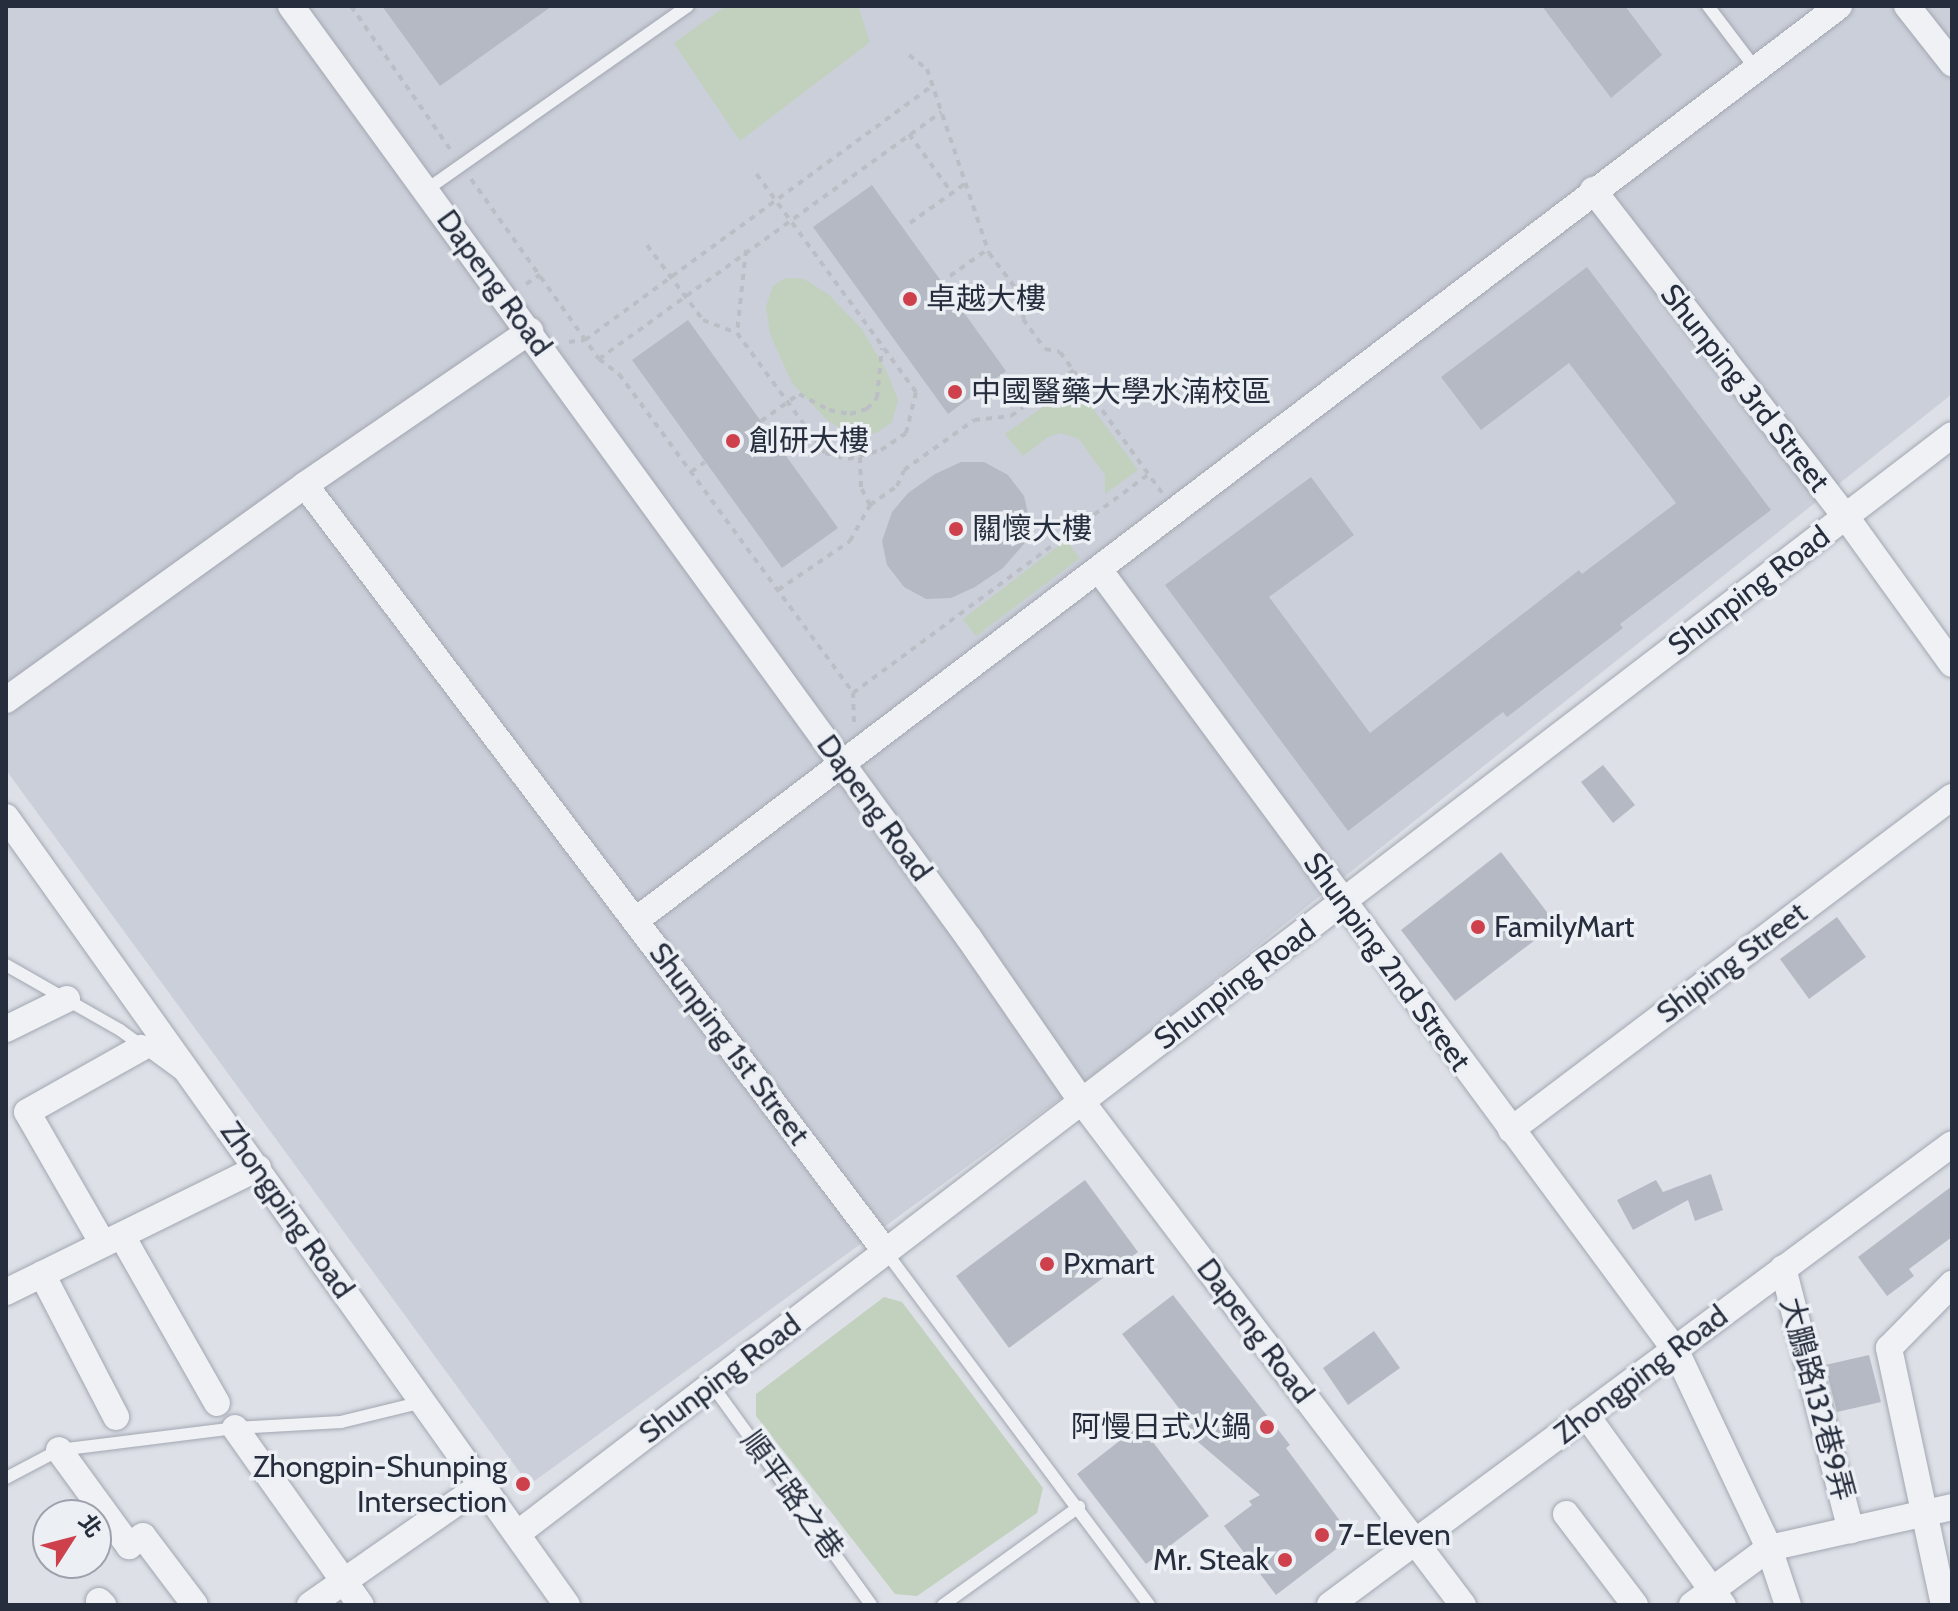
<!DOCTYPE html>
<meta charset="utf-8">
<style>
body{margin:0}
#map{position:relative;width:1958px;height:1611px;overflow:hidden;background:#dde0e7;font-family:Cabin,"Noto Sans TC",sans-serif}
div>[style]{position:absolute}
.built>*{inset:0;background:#cbcfd9}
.green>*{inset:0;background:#c1d1be}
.building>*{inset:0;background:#b4b9c3}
.path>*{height:4px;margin-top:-2px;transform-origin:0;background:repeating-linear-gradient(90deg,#bbbec5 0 6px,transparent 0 12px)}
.roads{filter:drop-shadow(0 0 2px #a2a7b1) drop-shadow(0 0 2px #a2a7b1)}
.lane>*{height:12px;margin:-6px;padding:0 6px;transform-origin:6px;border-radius:6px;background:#eff1f5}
.street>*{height:26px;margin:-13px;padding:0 13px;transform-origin:13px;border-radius:13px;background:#eff1f5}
.dots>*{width:22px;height:22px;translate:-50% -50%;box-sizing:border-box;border:4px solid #eceff4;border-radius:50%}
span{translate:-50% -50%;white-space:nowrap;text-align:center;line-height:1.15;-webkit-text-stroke:7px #eceff4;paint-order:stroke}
.street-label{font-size:30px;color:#262d3d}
.poi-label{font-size:30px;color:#262d3d}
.left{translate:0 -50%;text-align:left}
.right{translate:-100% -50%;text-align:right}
.frame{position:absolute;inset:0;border:8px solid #262d3d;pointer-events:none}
.north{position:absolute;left:32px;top:1499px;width:80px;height:80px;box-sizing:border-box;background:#eceff4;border:2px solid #9da1ab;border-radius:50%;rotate:54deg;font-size:22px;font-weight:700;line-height:32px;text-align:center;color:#262d3d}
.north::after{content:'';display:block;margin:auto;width:28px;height:36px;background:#cd404c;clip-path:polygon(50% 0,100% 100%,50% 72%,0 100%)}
</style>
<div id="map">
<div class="built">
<i style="clip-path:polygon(6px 6px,1952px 6px,1952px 394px,1115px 1059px,529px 1485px,6px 770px)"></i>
</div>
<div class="green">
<i style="clip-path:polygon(726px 6px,858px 6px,870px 42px,740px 141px,674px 43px)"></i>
<i style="clip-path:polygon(785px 278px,804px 279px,828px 294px,861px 328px,886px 370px,898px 400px,892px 422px,876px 433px,852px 436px,826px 419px,792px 383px,770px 334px,766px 306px,773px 286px)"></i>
<i style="clip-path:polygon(1075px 384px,1138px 470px,1105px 494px,1105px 475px,1079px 439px,1061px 433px,1048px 437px,1023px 456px,1005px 434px)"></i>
<i style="clip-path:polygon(1066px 540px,1080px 558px,976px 636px,963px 619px)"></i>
<i style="clip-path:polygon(884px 1297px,902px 1302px,1043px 1488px,1037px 1513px,917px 1596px,895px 1594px,756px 1416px,756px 1394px)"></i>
</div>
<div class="building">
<i style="clip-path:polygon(382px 6px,552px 6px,440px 86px)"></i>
<i style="clip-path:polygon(1542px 6px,1625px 6px,1662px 55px,1611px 98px)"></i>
<i style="clip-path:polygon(872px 185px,1006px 371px,948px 414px,813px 227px)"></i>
<i style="clip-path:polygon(1587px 267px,1771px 510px,1620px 624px,1623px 628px,1507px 717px,1503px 712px,1348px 831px,1165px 585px,1311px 477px,1354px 535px,1269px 597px,1370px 733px,1579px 570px,1582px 574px,1676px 503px,1569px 363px,1481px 430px,1441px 377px)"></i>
<i style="clip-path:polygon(688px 320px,838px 528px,782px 568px,632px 360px)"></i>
<i style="clip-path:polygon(961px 462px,984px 462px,1008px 475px,1024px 496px,1029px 518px,1024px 544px,1003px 568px,975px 587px,951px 598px,926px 599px,904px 587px,887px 565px,882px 541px,892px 512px,908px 493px,935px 474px)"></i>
<i style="clip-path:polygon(1603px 765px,1635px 805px,1613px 823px,1581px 782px)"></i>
<i style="clip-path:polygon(1501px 852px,1556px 924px,1455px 1001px,1401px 930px)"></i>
<i style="clip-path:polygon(1837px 917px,1866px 957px,1809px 999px,1780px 959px)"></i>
<i style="clip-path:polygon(1711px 1174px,1723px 1210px,1695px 1221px,1688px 1200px,1633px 1230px,1617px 1200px,1656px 1180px,1663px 1192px)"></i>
<i style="clip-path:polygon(1085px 1180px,1138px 1252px,1009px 1348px,956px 1276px)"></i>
<i style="clip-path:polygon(1952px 1186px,1952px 1237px,1909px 1269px,1914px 1276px,1887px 1296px,1858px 1257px)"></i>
<i style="clip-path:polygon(1173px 1295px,1290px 1445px,1286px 1448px,1352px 1537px,1276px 1595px,1224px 1526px,1252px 1505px,1249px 1501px,1260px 1495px,1184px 1430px,1191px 1424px,1122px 1334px)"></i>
<i style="clip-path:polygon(1374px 1331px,1400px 1368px,1348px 1405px,1323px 1368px)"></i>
<i style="clip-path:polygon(1869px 1355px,1881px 1402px,1837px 1412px,1825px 1365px)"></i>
<i style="clip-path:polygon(1140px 1425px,1209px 1516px,1146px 1564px,1077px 1474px)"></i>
</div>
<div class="path">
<i style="left:351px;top:6px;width:178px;rotate:55.3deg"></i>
<i style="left:909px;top:55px;width:23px;rotate:38deg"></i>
<i style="left:927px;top:69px;width:194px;rotate:71.4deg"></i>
<i style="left:989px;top:253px;width:61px;rotate:52.9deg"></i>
<i style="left:1026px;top:302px;width:17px;rotate:100deg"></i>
<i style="left:1023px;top:319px;width:37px;rotate:54deg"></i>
<i style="left:1045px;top:349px;width:15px;rotate:11deg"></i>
<i style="left:1060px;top:352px;width:174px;rotate:54.1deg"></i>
<i style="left:909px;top:134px;width:73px;rotate:53.9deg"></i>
<i style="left:471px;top:179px;width:221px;rotate:54.6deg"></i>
<i style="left:599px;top:359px;width:25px;rotate:37deg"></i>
<i style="left:619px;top:374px;width:396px;rotate:53.7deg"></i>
<i style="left:910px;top:223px;width:69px;rotate:-35.5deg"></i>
<i style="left:647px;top:245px;width:94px;rotate:53.3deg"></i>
<i style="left:703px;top:320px;width:36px;rotate:21deg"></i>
<i style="left:746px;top:250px;width:83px;rotate:96.2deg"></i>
<i style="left:737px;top:333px;width:149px;rotate:53.7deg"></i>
<i style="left:825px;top:453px;width:24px;rotate:15deg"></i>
<i style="left:848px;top:459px;width:34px;rotate:-15deg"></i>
<i style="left:881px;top:450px;width:30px;rotate:-34deg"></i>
<i style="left:906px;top:433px;width:42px;rotate:-76.3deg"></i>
<i style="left:916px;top:392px;width:276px;rotate:-126.2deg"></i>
<i style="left:950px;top:276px;width:47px;rotate:-35.4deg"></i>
<i style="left:526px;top:284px;width:17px;rotate:-33deg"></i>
<i style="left:569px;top:342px;width:16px;rotate:-7deg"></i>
<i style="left:585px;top:340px;width:431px;rotate:-36.2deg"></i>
<i style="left:599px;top:359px;width:422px;rotate:-35.8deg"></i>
<i style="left:761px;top:421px;width:47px;rotate:-35.4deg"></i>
<i style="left:799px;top:394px;width:34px;rotate:28deg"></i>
<i style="left:829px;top:410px;width:21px;rotate:11deg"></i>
<i style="left:850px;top:414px;width:18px;rotate:-16deg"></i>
<i style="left:867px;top:409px;width:15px;rotate:-48deg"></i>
<i style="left:877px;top:398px;width:50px;rotate:-84.3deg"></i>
<i style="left:691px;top:472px;width:17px;rotate:-36deg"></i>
<i style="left:870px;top:505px;width:33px;rotate:-35deg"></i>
<i style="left:897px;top:486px;width:17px;rotate:-66deg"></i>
<i style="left:904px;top:470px;width:86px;rotate:-35.5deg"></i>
<i style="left:974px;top:420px;width:37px;rotate:-6deg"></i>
<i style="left:1011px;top:416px;width:78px;rotate:-36.1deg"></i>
<i style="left:778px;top:590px;width:87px;rotate:-34.2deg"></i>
<i style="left:850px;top:541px;width:41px;rotate:-60.9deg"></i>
<i style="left:870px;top:505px;width:20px;rotate:-117deg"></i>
<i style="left:861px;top:487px;width:32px;rotate:-92deg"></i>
<i style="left:854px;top:722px;width:29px;rotate:-92deg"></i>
<i style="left:853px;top:693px;width:368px;rotate:-36.5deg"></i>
</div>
<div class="roads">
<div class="lane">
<i style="left:1708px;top:6px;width:78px;rotate:52.8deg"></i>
<i style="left:426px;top:190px;width:320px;rotate:-35.1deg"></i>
<i style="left:6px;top:965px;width:131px;rotate:29.7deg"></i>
<i style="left:120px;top:1030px;width:73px;rotate:36.1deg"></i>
<i style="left:886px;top:1252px;width:440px;rotate:53.3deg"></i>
<i style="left:712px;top:1385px;width:271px;rotate:54.1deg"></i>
<i style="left:6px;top:1478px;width:60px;rotate:-27.8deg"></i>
<i style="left:59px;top:1450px;width:177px;rotate:-7.1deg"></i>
<i style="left:235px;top:1428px;width:106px;rotate:-3.2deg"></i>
<i style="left:341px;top:1422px;width:84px;rotate:-13.7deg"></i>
<i style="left:943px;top:1605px;width:168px;rotate:-35.8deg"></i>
</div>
<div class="street">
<i style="left:291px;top:6px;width:1153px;rotate:53.97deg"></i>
<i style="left:969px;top:938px;width:199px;rotate:55.4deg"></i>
<i style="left:1082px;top:1102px;width:631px;rotate:52.86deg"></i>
<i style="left:1907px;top:6px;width:73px;rotate:51.7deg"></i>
<i style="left:1593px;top:190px;width:413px;rotate:52.3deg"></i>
<i style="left:1846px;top:517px;width:181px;rotate:54.2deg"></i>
<i style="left:305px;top:485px;width:962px;rotate:52.86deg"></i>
<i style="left:1100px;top:571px;width:970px;rotate:53.56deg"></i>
<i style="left:1676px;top:1351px;width:218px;rotate:64.7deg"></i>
<i style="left:1769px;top:1548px;width:60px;rotate:71.6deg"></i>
<i style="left:6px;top:700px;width:368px;rotate:-35.7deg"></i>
<i style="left:305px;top:485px;width:273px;rotate:-34.4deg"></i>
<i style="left:6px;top:817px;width:967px;rotate:54.55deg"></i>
<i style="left:635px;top:921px;width:1512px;rotate:-37.23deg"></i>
<i style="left:6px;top:1029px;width:68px;rotate:-26.2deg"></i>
<i style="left:1511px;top:1130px;width:553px;rotate:-37.06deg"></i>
<i style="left:122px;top:1236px;width:192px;rotate:60.4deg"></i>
<i style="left:103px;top:1244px;width:152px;rotate:-119.9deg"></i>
<i style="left:27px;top:1112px;width:131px;rotate:-29.3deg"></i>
<i style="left:1783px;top:1268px;width:271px;rotate:75.5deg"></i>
<i style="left:42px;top:1274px;width:161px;rotate:62.6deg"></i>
<i style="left:6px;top:1292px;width:281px;rotate:-26.2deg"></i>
<i style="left:1587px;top:1416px;width:233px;rotate:54.3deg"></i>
<i style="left:235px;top:1428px;width:217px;rotate:54.6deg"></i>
<i style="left:59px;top:1450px;width:119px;rotate:53.9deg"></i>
<i style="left:129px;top:1546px;width:17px;rotate:-36deg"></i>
<i style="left:143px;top:1536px;width:86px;rotate:53deg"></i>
<i style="left:1566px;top:1514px;width:114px;rotate:52.8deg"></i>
<i style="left:517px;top:1534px;width:1807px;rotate:-37.45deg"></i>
<i style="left:99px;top:1601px;width:6px;rotate:45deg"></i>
<i style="left:310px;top:1605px;width:210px;rotate:-34.9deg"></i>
<i style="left:1330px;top:1605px;width:774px;rotate:-36.54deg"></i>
<i style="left:1692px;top:1605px;width:96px;rotate:-36.5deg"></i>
<i style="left:1769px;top:1548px;width:188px;rotate:-12.6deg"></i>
<i style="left:1944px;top:1605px;width:263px;rotate:-102.1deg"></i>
<i style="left:1889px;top:1348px;width:90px;rotate:-45.5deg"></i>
</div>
</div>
<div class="dots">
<i style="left:910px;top:299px;background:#cd404c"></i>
<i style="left:955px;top:392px;background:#cd404c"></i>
<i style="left:733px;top:441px;background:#cd404c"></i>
<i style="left:956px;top:529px;background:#cd404c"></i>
<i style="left:1478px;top:927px;background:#cd404c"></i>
<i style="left:1047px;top:1264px;background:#cd404c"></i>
<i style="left:1267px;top:1427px;background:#cd404c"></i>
<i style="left:523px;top:1484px;background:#cd404c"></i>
<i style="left:1322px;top:1535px;background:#cd404c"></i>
<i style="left:1285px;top:1560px;background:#cd404c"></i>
</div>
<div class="street-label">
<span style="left:494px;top:283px;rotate:54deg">Dapeng Road</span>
<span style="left:1745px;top:388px;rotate:52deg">Shunping 3rd Street</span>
<span style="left:1749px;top:591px;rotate:-37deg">Shunping Road</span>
<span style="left:874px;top:808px;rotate:54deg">Dapeng Road</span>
<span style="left:1387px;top:962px;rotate:54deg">Shunping 2nd Street</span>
<span style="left:1732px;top:963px;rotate:-37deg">Shiping Street</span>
<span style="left:1235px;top:985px;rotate:-37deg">Shunping Road</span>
<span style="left:729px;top:1044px;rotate:53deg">Shunping 1st Street</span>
<span style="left:287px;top:1210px;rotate:55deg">Zhongping Road</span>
<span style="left:1255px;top:1331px;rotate:53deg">Dapeng Road</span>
<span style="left:1641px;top:1375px;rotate:-37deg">Zhongping Road</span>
<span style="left:720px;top:1379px;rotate:-37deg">Shunping Road</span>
<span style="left:1817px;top:1399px;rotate:75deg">大鵬路132巷9弄</span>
<span style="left:792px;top:1495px;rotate:54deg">順平路之巷</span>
</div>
<div class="poi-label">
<span class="left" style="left:926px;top:299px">卓越大樓</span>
<span class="left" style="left:971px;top:392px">中國醫藥大學水湳校區</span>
<span class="left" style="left:749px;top:441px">創研大樓</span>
<span class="left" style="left:972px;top:529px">關懷大樓</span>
<span class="left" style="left:1494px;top:927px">FamilyMart</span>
<span class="left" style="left:1063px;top:1264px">Pxmart</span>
<span class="right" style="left:1251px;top:1427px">阿慢日式火鍋</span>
<span class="right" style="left:507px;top:1484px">Zhongpin-Shunping<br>Intersection</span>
<span class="left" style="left:1338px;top:1535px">7-Eleven</span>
<span class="right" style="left:1269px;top:1560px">Mr. Steak</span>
</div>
<div class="frame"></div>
<div class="north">北</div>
</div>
